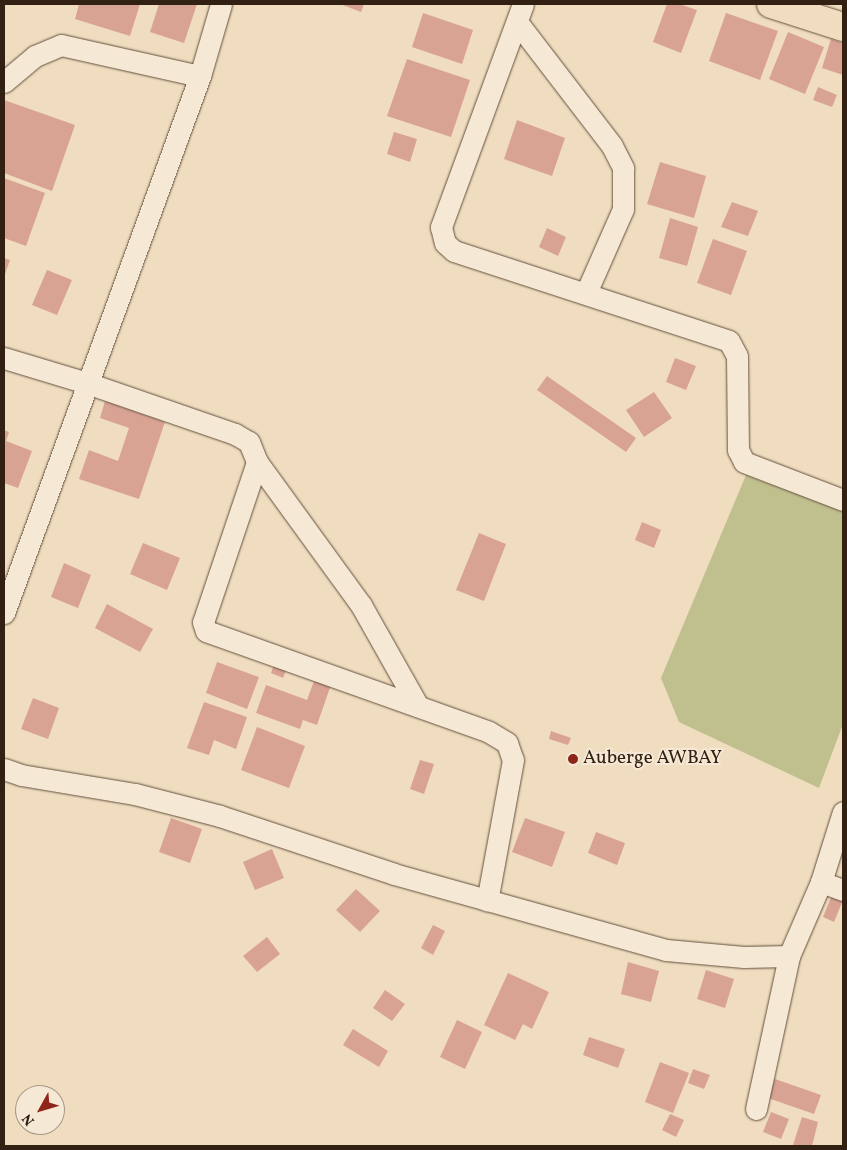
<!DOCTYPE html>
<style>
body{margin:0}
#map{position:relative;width:847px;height:1150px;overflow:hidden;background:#f0dcbf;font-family:Vollkorn,serif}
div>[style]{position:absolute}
.green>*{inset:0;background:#c0bf8e}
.building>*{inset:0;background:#d9a394}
.roads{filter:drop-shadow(0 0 1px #62503d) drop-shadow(0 0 1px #62503d)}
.street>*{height:21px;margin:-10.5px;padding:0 10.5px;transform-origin:10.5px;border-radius:10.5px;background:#f5e8d5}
.primary>*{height:28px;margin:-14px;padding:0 14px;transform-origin:14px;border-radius:14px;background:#f0dcbf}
.dots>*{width:14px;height:14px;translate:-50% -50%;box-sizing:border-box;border:2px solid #f5e8d5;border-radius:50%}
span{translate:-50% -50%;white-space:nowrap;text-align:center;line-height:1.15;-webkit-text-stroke:4px #f5e8d5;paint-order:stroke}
.poi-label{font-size:19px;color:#322112}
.left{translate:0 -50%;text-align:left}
.frame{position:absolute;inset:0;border:5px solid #322112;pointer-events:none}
.north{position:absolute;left:15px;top:1085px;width:50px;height:50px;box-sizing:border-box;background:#f5e8d5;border:1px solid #a79887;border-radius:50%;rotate:231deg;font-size:14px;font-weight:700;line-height:20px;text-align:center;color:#322112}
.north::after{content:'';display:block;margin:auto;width:18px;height:22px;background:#8f2418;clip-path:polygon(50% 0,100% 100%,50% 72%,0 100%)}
</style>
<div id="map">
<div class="green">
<i style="clip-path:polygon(746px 475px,843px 511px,843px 724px,819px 788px,679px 722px,661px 678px)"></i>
</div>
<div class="building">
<i style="clip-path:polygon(79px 4px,140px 4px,130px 36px,75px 19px)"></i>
<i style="clip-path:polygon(159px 4px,197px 4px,184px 43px,150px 32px)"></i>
<i style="clip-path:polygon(340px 4px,364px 4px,361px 12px)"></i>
<i style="clip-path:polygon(667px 4px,679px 4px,697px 10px,681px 53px,653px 42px)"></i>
<i style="clip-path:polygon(423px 13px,473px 30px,462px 64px,412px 47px)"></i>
<i style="clip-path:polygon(726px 13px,778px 31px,760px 80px,709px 61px)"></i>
<i style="clip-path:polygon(788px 32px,824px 47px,805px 94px,769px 79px)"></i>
<i style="clip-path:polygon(831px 39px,843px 43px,843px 75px,822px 68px)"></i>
<i style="clip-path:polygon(407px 59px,470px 80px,451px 137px,387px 116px)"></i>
<i style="clip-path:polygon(818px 87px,837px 95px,832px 107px,813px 100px)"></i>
<i style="clip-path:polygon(4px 100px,75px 125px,52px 191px,4px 173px)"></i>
<i style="clip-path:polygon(517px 120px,565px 138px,552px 176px,504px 159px)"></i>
<i style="clip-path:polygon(394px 132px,417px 139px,410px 162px,387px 154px)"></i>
<i style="clip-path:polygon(660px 162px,706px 176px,694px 218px,647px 204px)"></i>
<i style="clip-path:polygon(4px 178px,45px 193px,26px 246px,4px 238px)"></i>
<i style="clip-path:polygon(732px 202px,758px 211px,748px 236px,721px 227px)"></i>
<i style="clip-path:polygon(670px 218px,698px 227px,687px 266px,659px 258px)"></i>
<i style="clip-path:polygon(547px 228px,566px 237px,558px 256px,539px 247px)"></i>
<i style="clip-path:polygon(713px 239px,747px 251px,731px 295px,697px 283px)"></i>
<i style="clip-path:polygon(4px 258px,10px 260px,4px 277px)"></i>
<i style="clip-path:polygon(47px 270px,72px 280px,57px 315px,32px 305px)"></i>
<i style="clip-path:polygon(675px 358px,696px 366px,686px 390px,666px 382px)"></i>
<i style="clip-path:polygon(547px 376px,636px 438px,626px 452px,537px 390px)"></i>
<i style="clip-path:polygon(654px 392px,672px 418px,644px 437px,626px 410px)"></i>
<i style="clip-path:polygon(105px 401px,165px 422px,139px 499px,79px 479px,89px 450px,118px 461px,129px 428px,100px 418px)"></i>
<i style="clip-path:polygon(4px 430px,9px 432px,6px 441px,32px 451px,18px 488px,4px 483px)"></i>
<i style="clip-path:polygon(642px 522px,661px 530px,654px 548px,635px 540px)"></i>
<i style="clip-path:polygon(479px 533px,506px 544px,484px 601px,456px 590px)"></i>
<i style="clip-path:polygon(143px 543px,180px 558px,167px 590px,130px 574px)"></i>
<i style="clip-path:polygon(64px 563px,91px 575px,78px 608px,51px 597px)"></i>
<i style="clip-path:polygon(107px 604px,153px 629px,140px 652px,95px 628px)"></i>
<i style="clip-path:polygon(276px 658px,289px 663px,283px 678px,271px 673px)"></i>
<i style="clip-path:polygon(217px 662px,259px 677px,247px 709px,206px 693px)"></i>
<i style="clip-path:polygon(318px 670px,334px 676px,317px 725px,303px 720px,300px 729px,256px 713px,266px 685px,307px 700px)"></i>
<i style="clip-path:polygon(33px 698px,59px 708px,48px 739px,21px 729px)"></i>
<i style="clip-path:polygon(204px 702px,247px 717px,236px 749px,214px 740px,209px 755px,187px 748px)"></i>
<i style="clip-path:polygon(257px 727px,305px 746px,289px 788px,241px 770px)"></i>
<i style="clip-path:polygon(551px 731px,571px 738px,568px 745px,549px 739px)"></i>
<i style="clip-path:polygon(420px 760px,434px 764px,424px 794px,410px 789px)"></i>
<i style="clip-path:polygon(171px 818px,202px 829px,190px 863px,159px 852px)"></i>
<i style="clip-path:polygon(525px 818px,565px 832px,552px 867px,512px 852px)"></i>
<i style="clip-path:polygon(596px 832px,625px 843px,617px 865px,588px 853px)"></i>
<i style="clip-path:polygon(272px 849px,284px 878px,255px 890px,243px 862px)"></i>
<i style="clip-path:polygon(356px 889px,380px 911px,360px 932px,336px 910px)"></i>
<i style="clip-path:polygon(832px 895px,843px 900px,834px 922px,823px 917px)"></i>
<i style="clip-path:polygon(433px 925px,445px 931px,433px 955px,421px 948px)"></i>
<i style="clip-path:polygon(267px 937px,280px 954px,257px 972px,243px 956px)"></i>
<i style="clip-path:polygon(628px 962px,659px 971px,651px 1002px,621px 994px)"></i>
<i style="clip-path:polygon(706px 970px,734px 979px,725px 1008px,697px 999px)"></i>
<i style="clip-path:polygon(508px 973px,549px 992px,532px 1029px,523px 1024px,515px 1040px,484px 1025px)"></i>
<i style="clip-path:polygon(385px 990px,405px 1004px,392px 1021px,373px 1008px)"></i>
<i style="clip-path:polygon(457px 1020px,482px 1032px,465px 1069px,440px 1057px)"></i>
<i style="clip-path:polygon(353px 1029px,388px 1051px,379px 1067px,343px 1045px)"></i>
<i style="clip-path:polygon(589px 1037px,625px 1049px,618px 1068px,583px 1055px)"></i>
<i style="clip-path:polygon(660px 1062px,689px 1073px,673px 1113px,645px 1102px)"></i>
<i style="clip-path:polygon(693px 1069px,710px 1075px,704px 1089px,688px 1083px)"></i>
<i style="clip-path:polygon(775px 1079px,821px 1095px,814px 1114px,768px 1098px)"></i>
<i style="clip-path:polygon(771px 1112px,789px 1119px,781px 1139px,763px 1132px)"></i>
<i style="clip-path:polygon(670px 1114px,684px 1120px,676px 1137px,662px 1130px)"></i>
<i style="clip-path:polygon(802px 1117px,818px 1122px,812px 1146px,793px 1145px)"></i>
</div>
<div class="roads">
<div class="street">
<i style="left:523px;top:4px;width:238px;rotate:110.2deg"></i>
<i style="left:441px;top:227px;width:16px;rotate:76deg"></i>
<i style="left:445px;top:243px;width:12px;rotate:42deg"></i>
<i style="left:454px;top:251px;width:289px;rotate:18.1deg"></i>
<i style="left:729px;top:341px;width:17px;rotate:62deg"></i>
<i style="left:737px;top:356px;width:94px;rotate:89.4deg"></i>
<i style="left:738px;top:450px;width:13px;rotate:63deg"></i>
<i style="left:744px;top:462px;width:106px;rotate:21deg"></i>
<i style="left:517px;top:22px;width:156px;rotate:52.5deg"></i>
<i style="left:612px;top:146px;width:25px;rotate:63deg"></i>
<i style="left:623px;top:168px;width:41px;rotate:90deg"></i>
<i style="left:623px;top:209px;width:92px;rotate:113.8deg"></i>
<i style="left:4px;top:82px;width:40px;rotate:-40deg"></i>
<i style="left:35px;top:56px;width:28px;rotate:-23deg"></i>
<i style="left:61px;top:45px;width:142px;rotate:12.6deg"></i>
<i style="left:4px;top:358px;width:87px;rotate:16.8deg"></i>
<i style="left:87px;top:383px;width:157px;rotate:19deg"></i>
<i style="left:235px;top:434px;width:16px;rotate:30deg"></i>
<i style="left:249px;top:442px;width:22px;rotate:68deg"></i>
<i style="left:257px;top:462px;width:169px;rotate:108.6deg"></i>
<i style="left:203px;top:622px;width:9px;rotate:72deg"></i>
<i style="left:206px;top:631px;width:300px;rotate:19.6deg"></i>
<i style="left:489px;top:732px;width:21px;rotate:31deg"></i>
<i style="left:507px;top:743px;width:18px;rotate:71deg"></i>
<i style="left:513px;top:760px;width:143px;rotate:100.4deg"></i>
<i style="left:257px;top:462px;width:177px;rotate:54deg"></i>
<i style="left:361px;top:605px;width:116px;rotate:60.6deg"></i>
<i style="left:4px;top:613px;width:572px;rotate:-69.95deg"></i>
<i style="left:200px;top:76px;width:75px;rotate:-73.7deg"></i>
<i style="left:4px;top:769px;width:18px;rotate:19deg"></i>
<i style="left:21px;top:775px;width:116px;rotate:9.5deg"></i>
<i style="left:135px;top:794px;width:88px;rotate:14.5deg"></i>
<i style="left:220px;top:816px;width:183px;rotate:18.4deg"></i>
<i style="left:394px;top:874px;width:282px;rotate:15.6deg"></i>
<i style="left:666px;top:950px;width:78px;rotate:5.1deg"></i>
<i style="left:744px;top:957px;width:45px;rotate:-1.3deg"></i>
<i style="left:821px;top:882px;width:23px;rotate:20deg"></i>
<i style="left:756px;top:1109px;width:157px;rotate:-77.8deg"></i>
<i style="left:789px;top:956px;width:81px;rotate:-66.6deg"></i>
<i style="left:821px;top:882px;width:73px;rotate:-72.6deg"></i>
</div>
<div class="primary">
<i style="left:771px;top:4px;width:76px;rotate:17.7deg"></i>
</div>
</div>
<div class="dots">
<i style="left:573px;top:759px;background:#8f2418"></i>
</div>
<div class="poi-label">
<span class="left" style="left:583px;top:759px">Auberge AWBAY</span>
</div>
<div class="frame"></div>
<div class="north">N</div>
</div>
